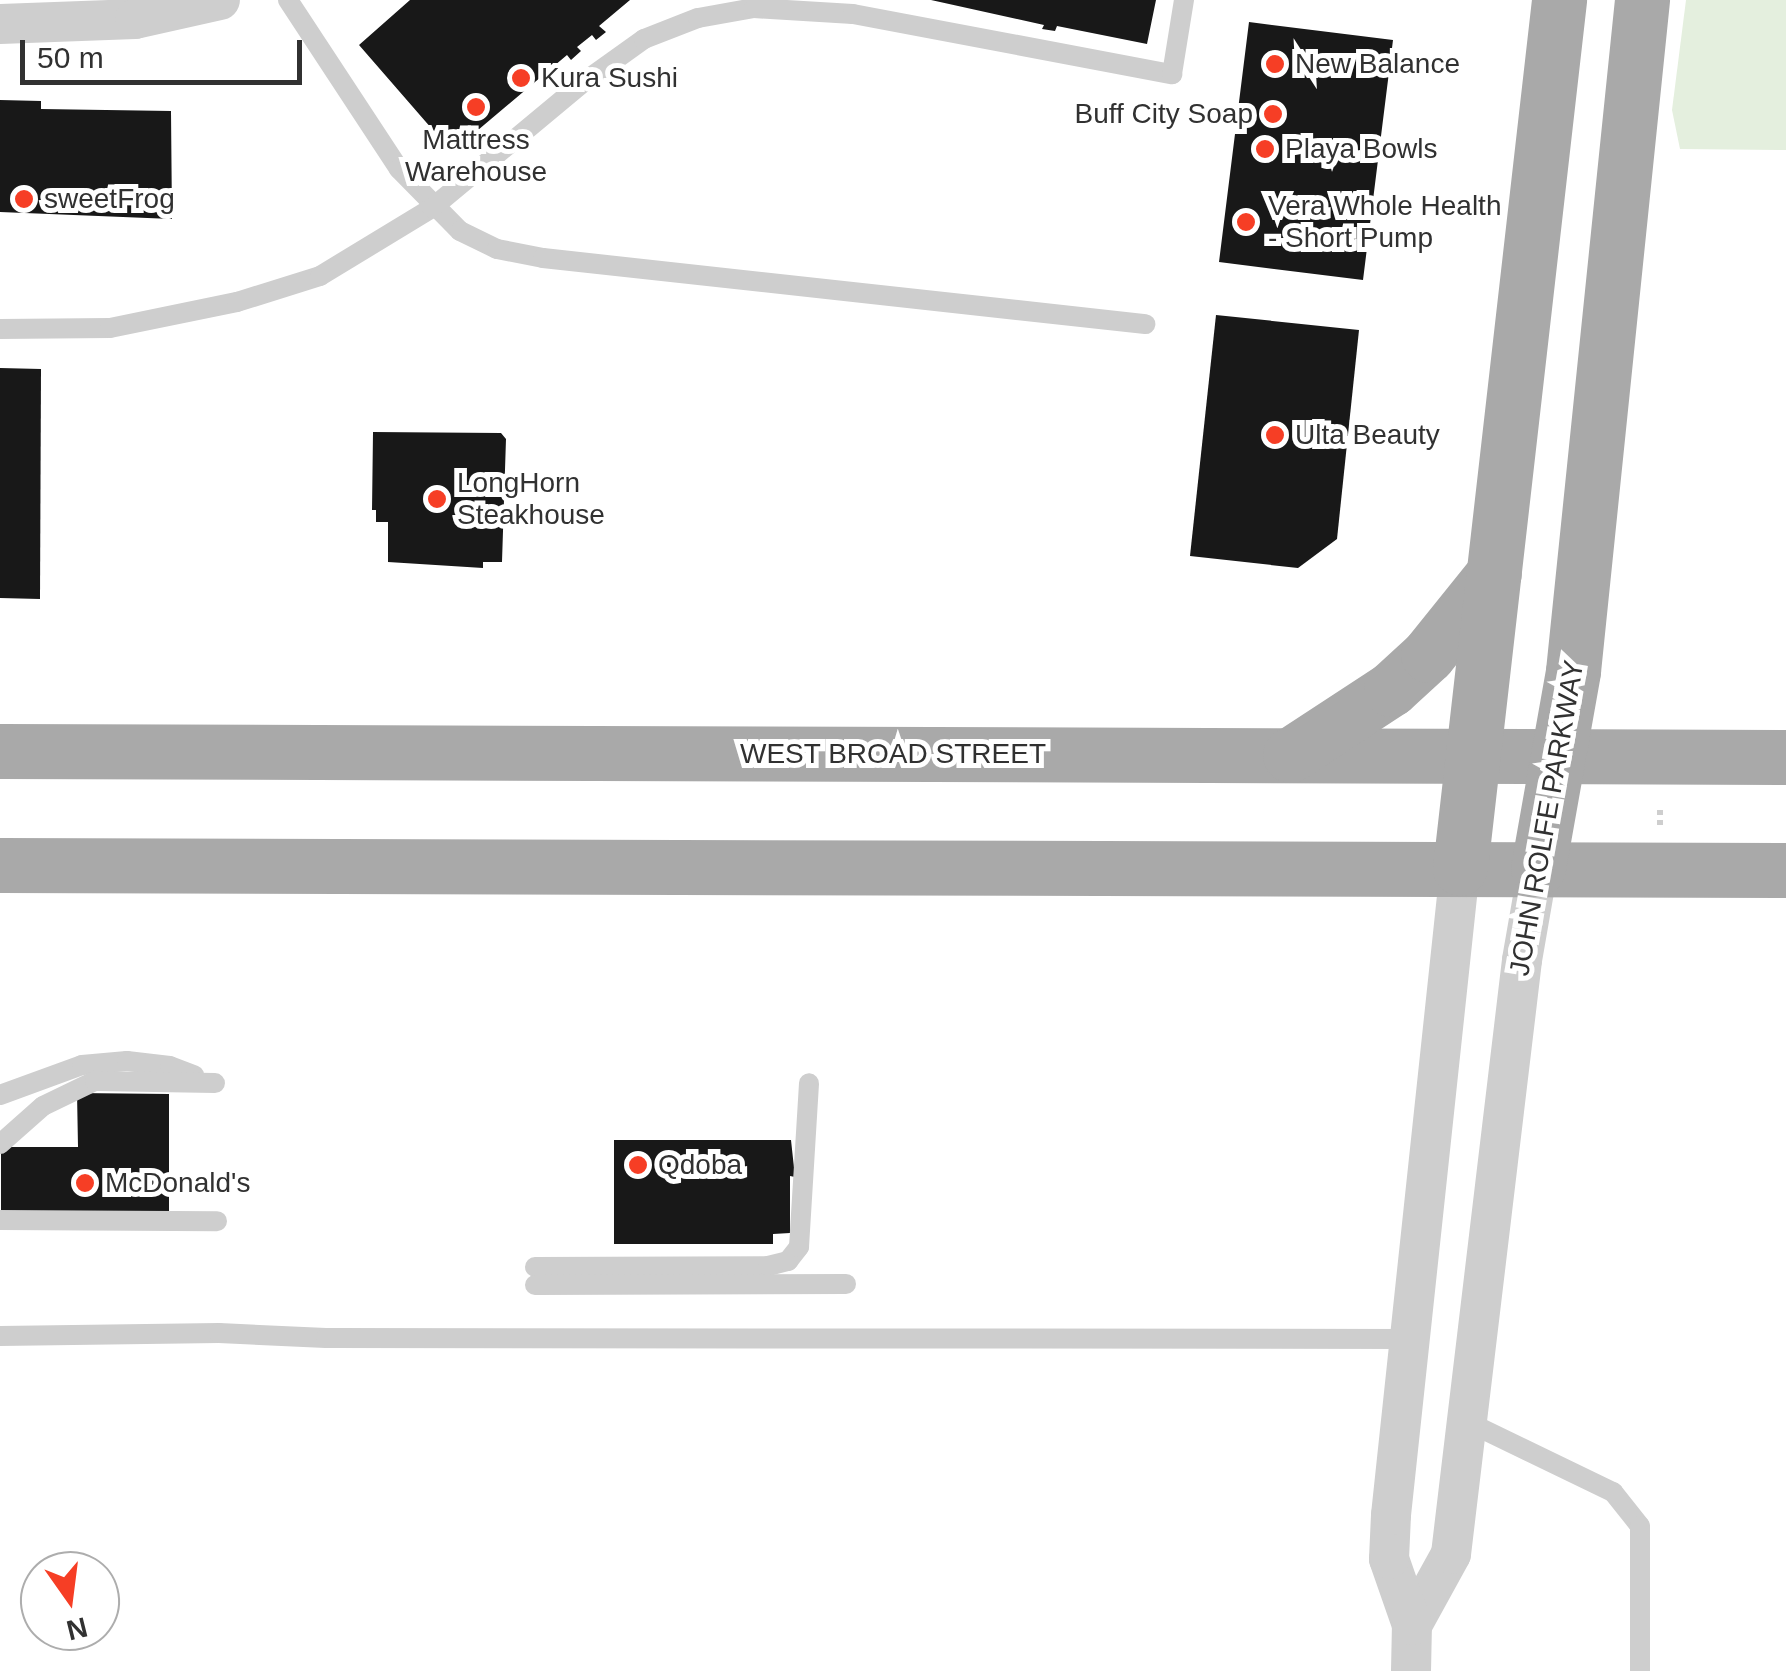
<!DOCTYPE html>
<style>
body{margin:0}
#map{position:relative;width:1786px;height:1671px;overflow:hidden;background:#fff;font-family:Arial,sans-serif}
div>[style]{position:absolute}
.green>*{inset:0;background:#e4efde}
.building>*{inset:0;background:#181818}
.path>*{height:6px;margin-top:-3px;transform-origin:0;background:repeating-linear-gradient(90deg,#cecece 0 5px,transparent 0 10px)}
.service>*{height:20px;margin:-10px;padding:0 10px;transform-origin:10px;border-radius:10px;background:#cecece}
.minor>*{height:40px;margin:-20px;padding:0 20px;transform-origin:20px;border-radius:20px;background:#cecece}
.primary>*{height:55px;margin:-27.5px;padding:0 27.5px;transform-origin:27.5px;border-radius:27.5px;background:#a9a9a9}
.dots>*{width:28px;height:28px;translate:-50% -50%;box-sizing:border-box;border:5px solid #fff;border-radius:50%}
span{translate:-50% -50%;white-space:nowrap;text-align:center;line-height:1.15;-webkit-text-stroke:10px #fff;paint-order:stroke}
.poi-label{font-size:28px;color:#313131}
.left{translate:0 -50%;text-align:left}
.right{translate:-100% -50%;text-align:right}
.street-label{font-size:28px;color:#313131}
.north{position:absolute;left:20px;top:1551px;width:100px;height:100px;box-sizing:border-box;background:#fff;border:2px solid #adadad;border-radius:50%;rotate:166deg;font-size:28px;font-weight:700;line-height:40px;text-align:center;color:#313131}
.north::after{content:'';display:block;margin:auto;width:35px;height:45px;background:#f63e25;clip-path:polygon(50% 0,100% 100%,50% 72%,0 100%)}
.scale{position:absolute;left:20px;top:40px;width:282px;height:45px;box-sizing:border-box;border:5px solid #313131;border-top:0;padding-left:12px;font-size:30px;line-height:35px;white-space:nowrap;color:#313131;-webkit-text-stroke:8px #fff;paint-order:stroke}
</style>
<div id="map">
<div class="green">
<i style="clip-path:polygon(1686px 0,1786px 0,1786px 150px,1680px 149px,1672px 110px)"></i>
</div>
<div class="building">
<i style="clip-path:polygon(410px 0,630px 0,599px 26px,606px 32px,596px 40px,592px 35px,577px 47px,581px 51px,571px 60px,567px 55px,452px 152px,359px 45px)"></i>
<i style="clip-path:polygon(931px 0,1156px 0,1147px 44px,1057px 26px,1055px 31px,1042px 29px,1044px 25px)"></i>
<i style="clip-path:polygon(1249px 22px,1393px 40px,1363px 280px,1219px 262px)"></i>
<i style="clip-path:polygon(0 100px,41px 101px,41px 109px,171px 111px,172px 219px,0 212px)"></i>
<i style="clip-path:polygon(1216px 315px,1359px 330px,1337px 539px,1298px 568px,1190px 556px)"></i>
<i style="clip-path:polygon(0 368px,41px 369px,40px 599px,0 598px)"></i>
<i style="clip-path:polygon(373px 432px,501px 433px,506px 439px,502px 562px,483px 562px,483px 568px,388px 562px,388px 522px,376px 522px,376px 510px,372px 510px)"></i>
<i style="clip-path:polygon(77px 1093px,169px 1094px,169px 1220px,1px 1220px,1px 1147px,78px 1147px)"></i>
<i style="clip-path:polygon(614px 1140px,791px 1140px,795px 1177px,790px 1176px,790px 1233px,773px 1234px,773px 1244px,614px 1244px)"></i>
</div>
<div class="path">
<i style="left:1660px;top:825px;width:18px;rotate:-90deg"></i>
</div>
<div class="service">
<i style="left:288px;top:0;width:202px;rotate:56.7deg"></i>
<i style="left:399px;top:169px;width:87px;rotate:45.5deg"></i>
<i style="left:460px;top:231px;width:41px;rotate:25.9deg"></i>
<i style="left:497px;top:249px;width:47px;rotate:11.1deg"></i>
<i style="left:543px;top:258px;width:606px;rotate:6.26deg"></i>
<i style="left:0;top:329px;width:110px;rotate:-0.5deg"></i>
<i style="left:110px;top:328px;width:130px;rotate:-11.6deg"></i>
<i style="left:237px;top:302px;width:87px;rotate:-17.4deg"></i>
<i style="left:320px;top:276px;width:131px;rotate:-31.3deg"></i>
<i style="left:432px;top:208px;width:197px;rotate:-39.7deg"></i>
<i style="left:584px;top:82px;width:74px;rotate:-35.6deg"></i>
<i style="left:644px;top:39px;width:58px;rotate:-21.3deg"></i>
<i style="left:698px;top:18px;width:57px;rotate:-10.1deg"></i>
<i style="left:754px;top:8px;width:99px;rotate:3.5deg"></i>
<i style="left:853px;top:14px;width:325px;rotate:10.7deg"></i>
<i style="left:1172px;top:74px;width:75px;rotate:-80.8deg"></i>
<i style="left:0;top:1095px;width:87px;rotate:-20.1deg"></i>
<i style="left:82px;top:1065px;width:45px;rotate:-5.1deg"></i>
<i style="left:127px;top:1061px;width:43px;rotate:6.6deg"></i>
<i style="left:170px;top:1066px;width:26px;rotate:21deg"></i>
<i style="left:0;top:1144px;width:57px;rotate:-41.5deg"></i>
<i style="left:43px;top:1106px;width:58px;rotate:-25.7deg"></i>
<i style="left:95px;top:1081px;width:120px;rotate:1deg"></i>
<i style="left:0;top:1220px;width:217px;rotate:0.3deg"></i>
<i style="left:535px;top:1267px;width:233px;rotate:-0.2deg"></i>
<i style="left:768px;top:1266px;width:21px;rotate:-14deg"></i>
<i style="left:788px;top:1261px;width:18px;rotate:-52deg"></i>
<i style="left:799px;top:1247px;width:164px;rotate:-86.5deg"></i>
<i style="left:535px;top:1285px;width:311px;rotate:-0.2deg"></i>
<i style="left:0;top:1336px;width:219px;rotate:-0.8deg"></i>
<i style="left:219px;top:1333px;width:107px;rotate:2.7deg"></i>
<i style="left:326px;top:1338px;width:1083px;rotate:0.05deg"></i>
<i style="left:1470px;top:1423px;width:159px;rotate:25.8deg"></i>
<i style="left:1613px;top:1492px;width:43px;rotate:51.5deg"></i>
<i style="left:1640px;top:1526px;width:145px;rotate:90deg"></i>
</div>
<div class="minor">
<i style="left:0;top:24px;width:135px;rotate:-2.1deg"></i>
<i style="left:135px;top:19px;width:87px;rotate:-12.6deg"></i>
<i style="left:1412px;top:1625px;width:81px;rotate:-61.2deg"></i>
<i style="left:1451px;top:1554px;width:598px;rotate:-83.18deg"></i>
<i style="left:1522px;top:960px;width:93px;rotate:-80.1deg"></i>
<i style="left:1411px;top:1671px;width:46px;rotate:-88.8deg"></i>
<i style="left:1412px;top:1625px;width:70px;rotate:-109.2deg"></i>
<i style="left:1389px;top:1559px;width:44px;rotate:-87.4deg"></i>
<i style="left:1391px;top:1515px;width:651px;rotate:-83.91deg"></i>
</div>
<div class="primary">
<i style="left:0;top:751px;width:1786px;rotate:0.19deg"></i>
<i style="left:1290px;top:755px;width:121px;rotate:-33.2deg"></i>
<i style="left:1391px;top:689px;width:50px;rotate:-42.6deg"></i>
<i style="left:1428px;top:655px;width:105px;rotate:-51.2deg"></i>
<i style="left:0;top:865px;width:1786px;rotate:0.16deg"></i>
<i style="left:1460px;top:868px;width:874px;rotate:-83.49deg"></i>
<i style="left:1538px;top:868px;width:200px;rotate:-79.9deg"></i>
<i style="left:1573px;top:671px;width:675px;rotate:-84.13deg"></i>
</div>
<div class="dots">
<i style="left:1275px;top:64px;background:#f63e25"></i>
<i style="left:521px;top:78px;background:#f63e25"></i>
<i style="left:476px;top:107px;background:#f63e25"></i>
<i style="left:1273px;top:114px;background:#f63e25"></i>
<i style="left:1265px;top:149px;background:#f63e25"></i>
<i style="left:24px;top:199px;background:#f63e25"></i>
<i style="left:1246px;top:222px;background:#f63e25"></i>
<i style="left:1275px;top:435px;background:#f63e25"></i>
<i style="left:437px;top:499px;background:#f63e25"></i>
<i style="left:638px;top:1165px;background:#f63e25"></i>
<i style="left:85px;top:1183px;background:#f63e25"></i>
</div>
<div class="poi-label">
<span class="left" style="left:1295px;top:64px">New Balance</span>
<span class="left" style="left:541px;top:78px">Kura Sushi</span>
<span class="right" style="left:1253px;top:114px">Buff City Soap</span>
<span style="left:476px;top:156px">Mattress<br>Warehouse</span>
<span class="left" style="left:1285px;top:149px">Playa Bowls</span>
<span class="left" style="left:44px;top:199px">sweetFrog</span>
<span class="left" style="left:1268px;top:222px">Vera Whole Health<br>- Short Pump</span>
<span class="left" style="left:1295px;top:435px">Ulta Beauty</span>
<span class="left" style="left:457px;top:499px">LongHorn<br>Steakhouse</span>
<span class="left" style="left:658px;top:1165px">Qdoba</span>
<span class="left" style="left:105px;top:1183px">McDonald's</span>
</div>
<div class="street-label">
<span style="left:893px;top:754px">WEST BROAD STREET</span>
<span style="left:1547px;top:818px;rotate:-80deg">JOHN ROLFE PARKWAY</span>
</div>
<div class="north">N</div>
<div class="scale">50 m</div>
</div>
